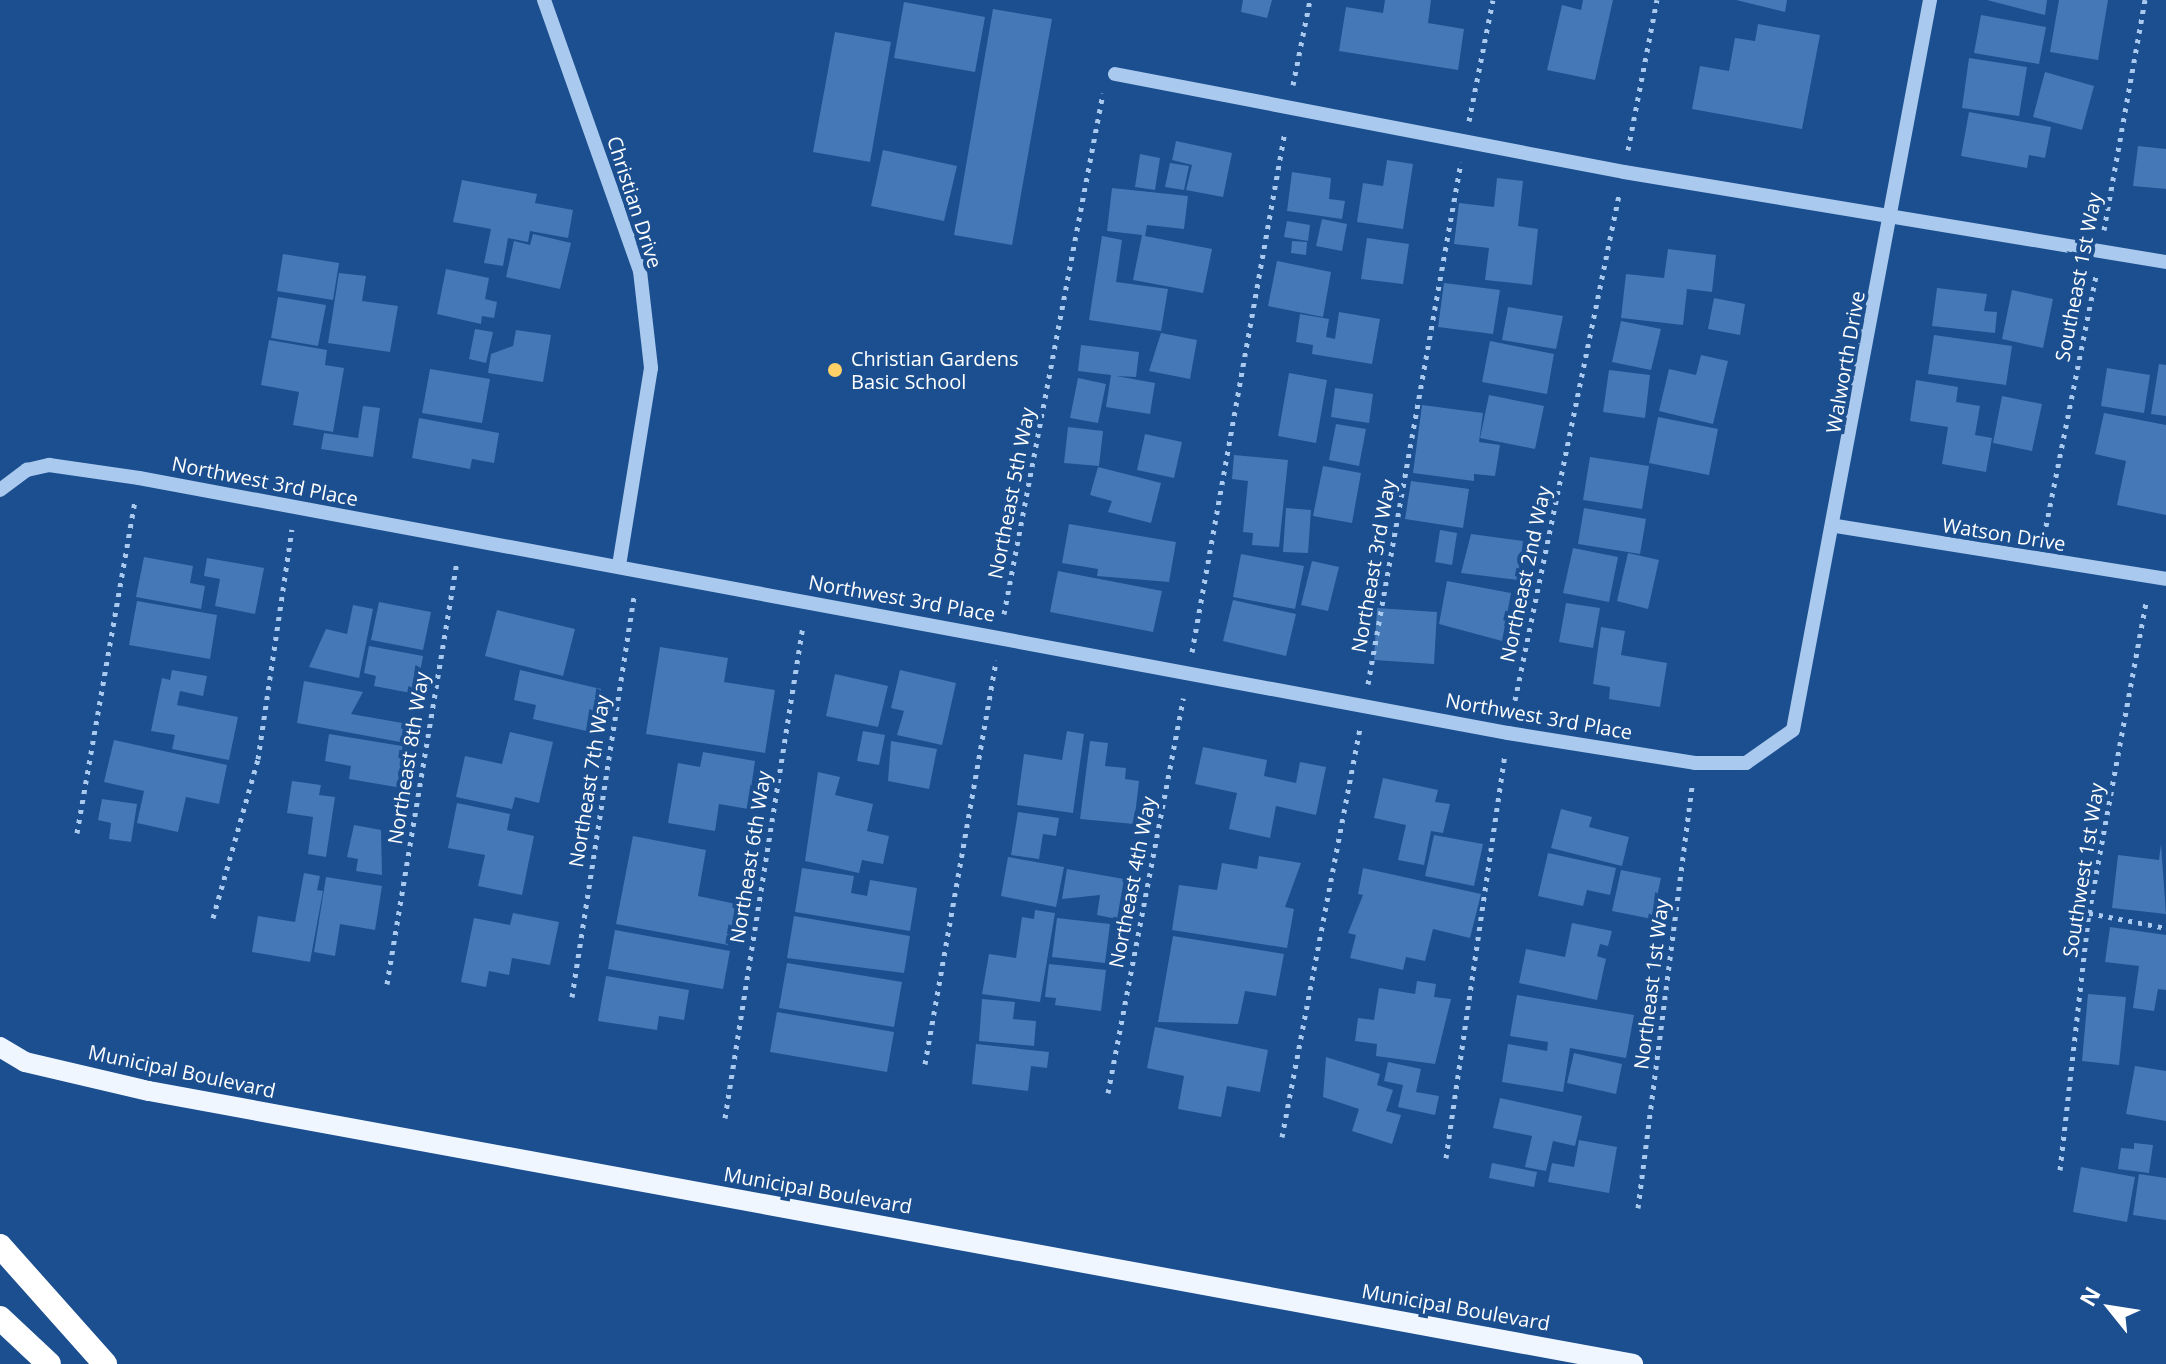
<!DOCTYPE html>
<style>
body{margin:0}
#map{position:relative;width:2166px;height:1364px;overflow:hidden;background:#1b4f8f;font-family:"Open Sans",sans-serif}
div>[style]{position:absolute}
.building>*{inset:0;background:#4478b7}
.path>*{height:5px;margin-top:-2.5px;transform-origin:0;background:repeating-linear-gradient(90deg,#a9c9ee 0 4px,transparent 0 10px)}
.minor>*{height:14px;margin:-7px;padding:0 7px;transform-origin:7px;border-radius:7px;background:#a9c9ee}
.major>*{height:20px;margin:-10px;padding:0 10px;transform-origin:10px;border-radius:10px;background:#f0f6ff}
.highway>*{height:24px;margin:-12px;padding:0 12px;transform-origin:12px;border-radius:12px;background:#fff}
.dots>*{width:22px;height:22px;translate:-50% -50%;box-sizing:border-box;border:4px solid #1b4f8f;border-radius:50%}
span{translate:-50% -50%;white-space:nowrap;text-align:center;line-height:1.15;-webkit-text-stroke:8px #1b4f8f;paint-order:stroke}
.street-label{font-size:20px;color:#fff}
.poi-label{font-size:20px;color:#fff}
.left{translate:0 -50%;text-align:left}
.north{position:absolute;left:2070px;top:1268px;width:80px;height:80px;-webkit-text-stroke:6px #1b4f8f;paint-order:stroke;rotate:300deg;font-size:22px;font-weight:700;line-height:32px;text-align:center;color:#fff}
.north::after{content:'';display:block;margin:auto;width:28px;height:36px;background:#fff;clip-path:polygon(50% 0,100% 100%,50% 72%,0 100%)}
</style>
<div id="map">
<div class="building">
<i style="clip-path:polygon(1243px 0,1272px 0,1267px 18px,1241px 12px)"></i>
<i style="clip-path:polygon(1385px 0,1431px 0,1428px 23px,1464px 29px,1458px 70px,1339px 51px,1346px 7px,1383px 13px)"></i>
<i style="clip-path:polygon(1583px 0,1613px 0,1595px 80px,1547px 70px,1562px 5px,1581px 10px)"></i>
<i style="clip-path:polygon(1736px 0,1787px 0,1785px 12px)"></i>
<i style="clip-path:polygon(1987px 0,2047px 0,2045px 15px)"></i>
<i style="clip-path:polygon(2059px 0,2108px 0,2098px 60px,2050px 52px)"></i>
<i style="clip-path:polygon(904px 2px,985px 17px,975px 72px,894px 58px)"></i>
<i style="clip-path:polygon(993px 9px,1052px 19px,1012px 245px,954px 235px)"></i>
<i style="clip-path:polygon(1981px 15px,2046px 27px,2039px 64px,1974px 53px)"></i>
<i style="clip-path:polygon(1758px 24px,1820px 35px,1802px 129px,1692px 109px,1700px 66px,1729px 71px,1735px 38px,1755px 41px)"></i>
<i style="clip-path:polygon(835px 32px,891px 42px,870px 162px,813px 152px)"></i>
<i style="clip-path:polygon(1969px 58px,2027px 67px,2019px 116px,1962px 108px)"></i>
<i style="clip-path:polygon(2045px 72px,2094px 86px,2082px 130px,2033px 117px)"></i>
<i style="clip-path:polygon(1969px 112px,2051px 127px,2045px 158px,2029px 155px,2027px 168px,1961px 156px)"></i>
<i style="clip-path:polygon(1176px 141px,1232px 153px,1223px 197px,1186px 190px,1192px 165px,1172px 160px)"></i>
<i style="clip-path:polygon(2138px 146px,2166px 149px,2166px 189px,2133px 186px)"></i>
<i style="clip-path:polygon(883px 150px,957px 166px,944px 221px,871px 206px)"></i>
<i style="clip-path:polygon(1140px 154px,1160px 158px,1155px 190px,1135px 187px)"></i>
<i style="clip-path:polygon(1387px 160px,1413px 164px,1403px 229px,1357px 222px,1363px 183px,1383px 186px)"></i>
<i style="clip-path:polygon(1170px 163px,1189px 166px,1184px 190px,1165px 187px)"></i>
<i style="clip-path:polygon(1292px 172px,1331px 178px,1329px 199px,1345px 201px,1342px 219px,1287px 211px)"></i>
<i style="clip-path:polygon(1497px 178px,1523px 181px,1518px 226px,1538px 229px,1532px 285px,1485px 280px,1489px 248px,1454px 244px,1459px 203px,1494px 207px)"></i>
<i style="clip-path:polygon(462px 180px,537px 194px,535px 203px,573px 210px,568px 238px,530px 231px,528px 242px,508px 238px,503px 266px,484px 263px,491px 229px,453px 222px)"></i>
<i style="clip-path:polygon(1112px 188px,1188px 196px,1184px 229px,1147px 225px,1145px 236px,1212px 249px,1203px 293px,1133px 280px,1142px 235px,1107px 231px)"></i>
<i style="clip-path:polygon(1322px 219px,1347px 224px,1342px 251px,1316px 246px)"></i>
<i style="clip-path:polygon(1287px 221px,1310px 225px,1308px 241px,1284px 237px)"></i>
<i style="clip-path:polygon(533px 234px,571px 243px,560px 289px,506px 277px,514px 241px,530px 245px)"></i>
<i style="clip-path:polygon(1102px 236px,1122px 240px,1116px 282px,1168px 289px,1161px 331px,1089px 320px)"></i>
<i style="clip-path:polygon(1367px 238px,1409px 244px,1403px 284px,1361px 279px)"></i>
<i style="clip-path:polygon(1292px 241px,1307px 242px,1306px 255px,1291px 253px)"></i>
<i style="clip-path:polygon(1668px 249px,1716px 255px,1712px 292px,1687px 289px,1683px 325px,1621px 318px,1626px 274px,1664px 278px)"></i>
<i style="clip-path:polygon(283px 254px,339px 263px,333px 300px,277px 291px)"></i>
<i style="clip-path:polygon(1277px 261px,1331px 272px,1323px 317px,1268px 306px)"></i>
<i style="clip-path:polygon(446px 269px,489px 278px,485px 299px,497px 302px,494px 318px,482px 316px,481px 324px,437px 314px)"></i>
<i style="clip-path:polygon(339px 273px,366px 276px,362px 301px,398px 306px,390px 352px,328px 343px)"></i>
<i style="clip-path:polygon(1444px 283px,1500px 290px,1493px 334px,1438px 327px)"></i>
<i style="clip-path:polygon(1937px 288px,1987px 294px,1984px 311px,1997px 312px,1995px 333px,1932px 326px)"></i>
<i style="clip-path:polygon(2012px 290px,2053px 299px,2043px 348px,2002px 339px)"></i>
<i style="clip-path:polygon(278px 297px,326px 305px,318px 346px,271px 338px)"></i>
<i style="clip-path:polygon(1714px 298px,1745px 304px,1740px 335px,1708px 329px)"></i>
<i style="clip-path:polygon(1508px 307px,1563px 316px,1556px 349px,1502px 340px)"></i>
<i style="clip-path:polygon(1339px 312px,1380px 319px,1372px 364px,1312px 354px,1313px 345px,1296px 342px,1300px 314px,1329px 319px,1326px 337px,1335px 339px)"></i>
<i style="clip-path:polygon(1621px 321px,1661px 329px,1651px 370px,1612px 362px)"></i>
<i style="clip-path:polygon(475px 329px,493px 332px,486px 363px,469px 359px)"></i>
<i style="clip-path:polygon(516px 330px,551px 335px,543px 382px,488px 373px,491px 354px,513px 346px)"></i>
<i style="clip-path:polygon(1161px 333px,1197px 340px,1190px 379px,1149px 371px)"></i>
<i style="clip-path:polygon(1934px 335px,2012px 346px,2006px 385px,1928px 374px)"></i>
<i style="clip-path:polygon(269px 340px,327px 350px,325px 365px,344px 368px,333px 432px,293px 425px,299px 392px,261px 385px)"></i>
<i style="clip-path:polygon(1490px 341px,1554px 354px,1547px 394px,1482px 382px)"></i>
<i style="clip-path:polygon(1081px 345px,1139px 352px,1136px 377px,1116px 376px,1155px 383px,1150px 414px,1106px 407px,1111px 375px,1078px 371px)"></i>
<i style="clip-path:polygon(1701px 355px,1728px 361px,1713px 424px,1659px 411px,1669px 369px,1696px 375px)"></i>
<i style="clip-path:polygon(2159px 364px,2166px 365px,2166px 416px,2151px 414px)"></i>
<i style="clip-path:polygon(2107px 368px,2150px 375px,2144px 413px,2101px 406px)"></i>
<i style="clip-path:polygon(430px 369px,490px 379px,482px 423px,422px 413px)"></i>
<i style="clip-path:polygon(1609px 370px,1650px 375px,1645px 418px,1603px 412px)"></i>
<i style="clip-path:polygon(1289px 373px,1327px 380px,1316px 443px,1278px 436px)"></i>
<i style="clip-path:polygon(1078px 378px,1106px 384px,1098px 423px,1070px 418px)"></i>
<i style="clip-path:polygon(1916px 380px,1958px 387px,1956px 402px,1980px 406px,1975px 435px,1992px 438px,1986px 472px,1942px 464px,1948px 427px,1910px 421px)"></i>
<i style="clip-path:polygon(1335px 388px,1373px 394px,1369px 423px,1331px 417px)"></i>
<i style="clip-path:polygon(1489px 395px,1544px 406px,1535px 449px,1480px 438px)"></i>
<i style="clip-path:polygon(2002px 396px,2042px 404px,2032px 451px,1993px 443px)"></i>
<i style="clip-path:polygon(1422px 405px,1483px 413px,1479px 442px,1500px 445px,1495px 476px,1474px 474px,1474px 481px,1413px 473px)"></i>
<i style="clip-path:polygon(363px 406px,380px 408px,373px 457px,321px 449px,324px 433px,358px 438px)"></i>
<i style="clip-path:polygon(2104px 413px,2166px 425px,2166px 515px,2117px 505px,2126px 461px,2095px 454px)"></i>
<i style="clip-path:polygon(1658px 417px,1718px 429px,1709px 475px,1649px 463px)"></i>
<i style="clip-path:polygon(419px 418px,499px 433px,494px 463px,472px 459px,470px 469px,412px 458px)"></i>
<i style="clip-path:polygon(1336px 424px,1366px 429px,1359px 466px,1329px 460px)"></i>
<i style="clip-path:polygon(1068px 427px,1103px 431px,1099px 466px,1064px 463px)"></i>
<i style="clip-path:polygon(1145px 434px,1182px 442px,1174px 478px,1137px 470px)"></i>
<i style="clip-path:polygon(1234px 455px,1288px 460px,1279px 547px,1252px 545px,1253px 533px,1243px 532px,1248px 481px,1232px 479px)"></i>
<i style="clip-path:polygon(1590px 457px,1649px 466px,1642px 509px,1583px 500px)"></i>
<i style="clip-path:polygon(1323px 466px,1361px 473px,1352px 523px,1313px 516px)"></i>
<i style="clip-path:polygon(1098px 467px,1161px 483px,1151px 523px,1108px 512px,1112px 501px,1090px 495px)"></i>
<i style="clip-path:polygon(1411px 481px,1469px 489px,1463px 528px,1405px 519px)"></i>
<i style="clip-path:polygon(1286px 508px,1311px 510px,1308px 553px,1283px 552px)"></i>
<i style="clip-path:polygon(1584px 508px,1646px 519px,1640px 554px,1578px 544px)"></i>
<i style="clip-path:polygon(1069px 524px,1176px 542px,1169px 582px,1097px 576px,1098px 569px,1062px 563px)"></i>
<i style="clip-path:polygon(1440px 530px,1457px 533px,1452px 565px,1435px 562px)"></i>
<i style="clip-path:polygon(1471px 534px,1523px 541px,1518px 580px,1461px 573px)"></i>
<i style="clip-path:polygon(1573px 548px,1618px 557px,1609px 602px,1563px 593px)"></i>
<i style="clip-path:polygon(1628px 553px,1659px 560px,1648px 609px,1617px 601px)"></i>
<i style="clip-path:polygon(1241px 554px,1304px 566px,1295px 609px,1233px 597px)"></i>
<i style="clip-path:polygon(144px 557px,193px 566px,190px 583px,205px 586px,201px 609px,136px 597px)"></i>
<i style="clip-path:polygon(207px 558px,264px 568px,255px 614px,215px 606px,220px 579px,204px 576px)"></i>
<i style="clip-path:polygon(1312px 561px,1339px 567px,1328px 611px,1301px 605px)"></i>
<i style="clip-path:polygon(1058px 571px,1162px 591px,1153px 632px,1050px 612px)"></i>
<i style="clip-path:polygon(1447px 581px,1511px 593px,1502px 641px,1439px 624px)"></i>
<i style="clip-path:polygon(1233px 600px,1296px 614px,1286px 656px,1223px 641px)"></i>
<i style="clip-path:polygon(137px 601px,217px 615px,210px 659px,129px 645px)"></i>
<i style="clip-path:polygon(379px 602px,431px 612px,423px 650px,371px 640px)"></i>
<i style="clip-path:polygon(1566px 603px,1600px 608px,1593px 648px,1559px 642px)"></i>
<i style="clip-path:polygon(353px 605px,373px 609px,359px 678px,309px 667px,326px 629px,347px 634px)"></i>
<i style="clip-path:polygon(1377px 608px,1437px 612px,1434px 664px,1374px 660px)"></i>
<i style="clip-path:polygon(497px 610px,575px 629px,563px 676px,485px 656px)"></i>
<i style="clip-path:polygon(1601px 627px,1625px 631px,1621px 655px,1667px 663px,1660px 707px,1609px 699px,1610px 687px,1593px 684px)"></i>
<i style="clip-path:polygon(369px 646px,423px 656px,416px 694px,374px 686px,376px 676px,364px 673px)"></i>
<i style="clip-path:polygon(660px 647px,728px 658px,724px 682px,775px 690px,765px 753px,646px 734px)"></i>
<i style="clip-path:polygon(172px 670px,207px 676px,203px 696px,180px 691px,177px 705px,238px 717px,229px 760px,172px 749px,175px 735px,151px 731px,162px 678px,170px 680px)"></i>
<i style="clip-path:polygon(520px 670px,601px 689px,591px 732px,533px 719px,536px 705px,514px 700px)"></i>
<i style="clip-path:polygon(900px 670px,956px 683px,942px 745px,897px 735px,904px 711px,891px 708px)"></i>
<i style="clip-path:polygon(835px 674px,888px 686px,878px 727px,826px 716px)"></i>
<i style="clip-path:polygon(304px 681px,363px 692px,351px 714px,414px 725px,411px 744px,297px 723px)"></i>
<i style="clip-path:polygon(863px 731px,885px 735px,879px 765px,857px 761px)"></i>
<i style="clip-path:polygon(1067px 731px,1084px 734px,1073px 813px,1017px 805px,1024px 754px,1062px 760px)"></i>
<i style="clip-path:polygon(510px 732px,553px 742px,539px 803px,515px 797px,512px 809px,456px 797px,465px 756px,502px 764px)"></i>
<i style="clip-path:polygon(329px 734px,408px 747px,402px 788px,349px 779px,351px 766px,325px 761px)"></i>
<i style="clip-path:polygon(114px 740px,227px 765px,219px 804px,186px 797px,178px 832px,137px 823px,144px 791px,104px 782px)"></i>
<i style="clip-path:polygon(891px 741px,937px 749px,929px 789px,888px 781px)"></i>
<i style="clip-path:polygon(1090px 741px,1108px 743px,1105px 766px,1126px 768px,1125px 779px,1139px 781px,1134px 824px,1080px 819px)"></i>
<i style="clip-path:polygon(1203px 747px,1267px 760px,1264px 776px,1296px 783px,1300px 762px,1326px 767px,1316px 815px,1276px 806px,1270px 838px,1229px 829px,1237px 793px,1195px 784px)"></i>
<i style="clip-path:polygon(703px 752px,755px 761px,748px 809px,719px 804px,715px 831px,668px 823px,678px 763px,700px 767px)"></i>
<i style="clip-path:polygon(818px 772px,840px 777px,835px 795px,873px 804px,867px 831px,889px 836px,883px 864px,862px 860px,859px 873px,805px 861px)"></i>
<i style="clip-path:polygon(1383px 778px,1438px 790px,1435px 802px,1450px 804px,1443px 833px,1431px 831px,1424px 865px,1398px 860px,1406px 825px,1374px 818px)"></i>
<i style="clip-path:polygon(292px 781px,321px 785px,319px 795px,335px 797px,326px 857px,308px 854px,313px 817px,287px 813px)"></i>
<i style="clip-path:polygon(102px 799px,137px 804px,131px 842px,109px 839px,111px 823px,98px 820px)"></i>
<i style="clip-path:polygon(457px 803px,510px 814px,507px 830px,534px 836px,522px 895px,478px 886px,485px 855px,448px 848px)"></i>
<i style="clip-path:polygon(1561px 809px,1592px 817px,1589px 827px,1629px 837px,1622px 866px,1551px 848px)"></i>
<i style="clip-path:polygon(1018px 812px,1059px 818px,1056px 836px,1043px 834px,1039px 859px,1011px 855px)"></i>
<i style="clip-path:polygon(354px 825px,381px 830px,382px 875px,356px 871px,358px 859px,347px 857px)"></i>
<i style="clip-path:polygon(1434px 835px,1483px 844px,1474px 886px,1425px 876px)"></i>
<i style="clip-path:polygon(633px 836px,706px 850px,698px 896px,736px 904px,728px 945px,616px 924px)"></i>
<i style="clip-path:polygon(2161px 844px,2166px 914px,2112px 908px,2118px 855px,2159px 860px)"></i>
<i style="clip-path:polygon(1548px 853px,1616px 868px,1610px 895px,1587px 890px,1583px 906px,1538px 896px)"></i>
<i style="clip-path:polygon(1259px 856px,1301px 863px,1285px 907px,1294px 909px,1287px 948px,1172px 930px,1179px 885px,1217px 890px,1222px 863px,1257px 869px)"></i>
<i style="clip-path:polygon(1008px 857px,1064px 867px,1056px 907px,1001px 896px)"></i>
<i style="clip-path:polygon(802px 868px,854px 876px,851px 893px,867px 896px,870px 880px,917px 888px,910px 931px,795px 912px)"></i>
<i style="clip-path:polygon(1363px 868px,1481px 894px,1470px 938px,1433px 929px,1425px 961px,1406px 957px,1403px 970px,1350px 958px,1356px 935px,1348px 933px,1363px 895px,1358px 894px)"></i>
<i style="clip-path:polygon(1067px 869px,1124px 879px,1117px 919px,1097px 915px,1100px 895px,1062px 899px)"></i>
<i style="clip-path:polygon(1621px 870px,1661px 878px,1652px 919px,1612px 911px)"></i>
<i style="clip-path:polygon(304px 873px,320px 876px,317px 890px,323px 891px,310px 962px,252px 952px,258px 916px,295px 922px)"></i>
<i style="clip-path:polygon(326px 877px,382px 886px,375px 930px,340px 924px,335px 956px,314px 952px)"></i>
<i style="clip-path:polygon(1035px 910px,1055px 913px,1040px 1002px,982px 994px,989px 954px,1016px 958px,1022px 917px,1034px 919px)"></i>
<i style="clip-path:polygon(513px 913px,559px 922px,550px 965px,512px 958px,509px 975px,489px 971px,486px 987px,461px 982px,474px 918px,510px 925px)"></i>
<i style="clip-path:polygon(794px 916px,910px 936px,904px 973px,787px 958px)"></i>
<i style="clip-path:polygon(1057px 918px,1110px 924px,1105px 963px,1052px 957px)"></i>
<i style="clip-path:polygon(1572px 923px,1612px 931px,1608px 946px,1600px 944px,1597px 956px,1606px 959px,1597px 1000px,1519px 983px,1526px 949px,1565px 957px)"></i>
<i style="clip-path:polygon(2110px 927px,2166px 935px,2166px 990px,2158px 989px,2154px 1011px,2133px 1008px,2139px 966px,2105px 962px)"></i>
<i style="clip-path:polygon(615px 930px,730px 951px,723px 989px,608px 969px)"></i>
<i style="clip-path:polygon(1173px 936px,1284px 954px,1276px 996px,1245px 991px,1238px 1024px,1158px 1022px)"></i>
<i style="clip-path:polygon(787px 963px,902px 982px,894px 1027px,779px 1008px)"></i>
<i style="clip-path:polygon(1049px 964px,1106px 970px,1101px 1011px,1055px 1005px,1056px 998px,1045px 997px)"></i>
<i style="clip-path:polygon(606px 976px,689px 990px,684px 1020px,659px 1016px,657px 1030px,598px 1021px)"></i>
<i style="clip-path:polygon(1417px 981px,1436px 984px,1434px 997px,1451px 999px,1435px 1064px,1376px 1056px,1377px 1044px,1355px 1041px,1358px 1018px,1374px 1020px,1379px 988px,1415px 994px)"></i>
<i style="clip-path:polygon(2088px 994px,2126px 997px,2119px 1065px,2082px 1061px)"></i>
<i style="clip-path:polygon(1517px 995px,1634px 1015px,1626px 1058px,1570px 1048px,1563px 1092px,1502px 1082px,1508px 1044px,1547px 1051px,1548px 1042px,1510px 1036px)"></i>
<i style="clip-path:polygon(982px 999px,1015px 1002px,1013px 1019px,1036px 1021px,1034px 1046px,979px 1041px)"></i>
<i style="clip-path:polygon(777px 1012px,894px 1032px,887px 1072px,770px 1052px)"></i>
<i style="clip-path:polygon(1155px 1027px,1268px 1050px,1260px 1092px,1227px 1086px,1221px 1117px,1178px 1109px,1184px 1076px,1147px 1068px)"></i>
<i style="clip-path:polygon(976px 1044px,1049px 1052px,1047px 1068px,1031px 1066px,1028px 1091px,972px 1084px)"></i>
<i style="clip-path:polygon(1574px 1053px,1622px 1064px,1616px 1094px,1567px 1083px)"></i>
<i style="clip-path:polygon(1326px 1057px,1380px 1074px,1377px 1085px,1393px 1090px,1386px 1111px,1401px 1115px,1392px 1144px,1352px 1131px,1359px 1109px,1323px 1097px)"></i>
<i style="clip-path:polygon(1388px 1062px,1421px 1069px,1416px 1092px,1439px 1096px,1435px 1115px,1398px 1107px,1403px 1085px,1384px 1081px)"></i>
<i style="clip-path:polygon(2135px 1066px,2166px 1071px,2166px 1121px,2126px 1114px)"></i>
<i style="clip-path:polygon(1500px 1098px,1582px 1116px,1575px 1146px,1553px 1141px,1546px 1171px,1525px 1167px,1532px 1136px,1493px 1128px)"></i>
<i style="clip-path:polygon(1579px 1140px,1617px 1147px,1609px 1193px,1548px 1182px,1552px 1163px,1574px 1167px)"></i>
<i style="clip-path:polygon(2134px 1143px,2153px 1145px,2149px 1173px,2118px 1169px,2121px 1148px,2134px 1149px)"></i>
<i style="clip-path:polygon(1492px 1163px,1537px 1172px,1534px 1187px,1489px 1178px)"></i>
<i style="clip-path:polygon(2081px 1167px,2135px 1177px,2127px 1222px,2073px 1212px)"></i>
<i style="clip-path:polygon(2139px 1174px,2166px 1178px,2166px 1220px,2133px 1215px)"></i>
</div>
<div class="path">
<i style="left:1293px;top:85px;width:87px;rotate:-78.7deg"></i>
<i style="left:1469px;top:121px;width:123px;rotate:-78.8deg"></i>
<i style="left:1628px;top:150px;width:153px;rotate:-79.1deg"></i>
<i style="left:2104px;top:230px;width:234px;rotate:-79.9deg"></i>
<i style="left:2044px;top:536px;width:266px;rotate:-78.7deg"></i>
<i style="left:1004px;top:614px;width:530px;rotate:-79.24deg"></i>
<i style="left:1192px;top:652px;width:529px;rotate:-79.88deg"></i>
<i style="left:1368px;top:684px;width:530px;rotate:-79.9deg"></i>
<i style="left:1513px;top:710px;width:526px;rotate:-78.37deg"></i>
<i style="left:77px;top:833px;width:339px;rotate:-80.1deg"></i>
<i style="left:2089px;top:913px;width:78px;rotate:11deg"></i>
<i style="left:213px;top:918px;width:165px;rotate:-74.2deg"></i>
<i style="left:258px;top:759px;width:232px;rotate:-81.6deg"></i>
<i style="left:387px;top:984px;width:428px;rotate:-80.6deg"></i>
<i style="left:572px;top:997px;width:407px;rotate:-81.2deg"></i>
<i style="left:925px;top:1064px;width:410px;rotate:-80deg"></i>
<i style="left:1108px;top:1093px;width:402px;rotate:-79.2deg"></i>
<i style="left:725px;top:1118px;width:499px;rotate:-81deg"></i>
<i style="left:1282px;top:1137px;width:415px;rotate:-79.2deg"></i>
<i style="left:1446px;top:1158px;width:407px;rotate:-81.7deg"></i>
<i style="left:2060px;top:1170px;width:259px;rotate:-83.6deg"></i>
<i style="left:2089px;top:913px;width:317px;rotate:-79.6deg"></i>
<i style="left:1638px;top:1208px;width:427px;rotate:-82.7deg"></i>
</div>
<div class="minor">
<i style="left:544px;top:0;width:288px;rotate:70.5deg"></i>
<i style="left:640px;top:271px;width:98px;rotate:83.5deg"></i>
<i style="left:651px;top:368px;width:201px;rotate:99.2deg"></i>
<i style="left:1115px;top:74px;width:518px;rotate:10.9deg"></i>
<i style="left:1624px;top:172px;width:549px;rotate:9.43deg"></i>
<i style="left:0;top:490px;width:34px;rotate:-37deg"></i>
<i style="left:27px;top:470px;width:23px;rotate:-13deg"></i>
<i style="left:49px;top:465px;width:91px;rotate:8.2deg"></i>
<i style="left:139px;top:478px;width:1393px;rotate:10.55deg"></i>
<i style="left:1508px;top:733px;width:189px;rotate:9.1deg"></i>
<i style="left:1695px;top:763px;width:51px"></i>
<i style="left:1746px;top:763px;width:57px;rotate:-35.1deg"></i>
<i style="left:1793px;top:730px;width:743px;rotate:-79.37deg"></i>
<i style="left:1836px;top:526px;width:334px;rotate:9.1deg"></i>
</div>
<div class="major">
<i style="left:0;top:1047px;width:29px;rotate:31deg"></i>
<i style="left:25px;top:1062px;width:127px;rotate:13.2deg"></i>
<i style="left:149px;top:1091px;width:1509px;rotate:10.42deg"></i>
</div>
<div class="highway">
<i style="left:0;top:1246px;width:158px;rotate:48.3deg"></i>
<i style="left:0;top:1318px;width:67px;rotate:43.2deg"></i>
</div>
<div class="dots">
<i style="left:835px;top:370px;background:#ffd166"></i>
</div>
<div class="street-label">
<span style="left:635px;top:202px;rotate:72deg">Christian Drive</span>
<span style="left:2078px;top:277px;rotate:-79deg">Southeast 1st Way</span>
<span style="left:1845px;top:362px;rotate:-80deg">Walworth Drive</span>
<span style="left:265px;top:481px;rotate:11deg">Northwest 3rd Place</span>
<span style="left:1011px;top:493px;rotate:-79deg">Northeast 5th Way</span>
<span style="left:2004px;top:534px;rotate:9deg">Watson Drive</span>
<span style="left:1373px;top:566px;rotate:-80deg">Northeast 3rd Way</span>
<span style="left:1525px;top:574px;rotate:-78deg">Northeast 2nd Way</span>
<span style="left:902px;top:598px;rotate:10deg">Northwest 3rd Place</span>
<span style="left:1539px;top:716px;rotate:10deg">Northwest 3rd Place</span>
<span style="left:408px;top:758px;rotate:-81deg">Northeast 8th Way</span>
<span style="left:589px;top:781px;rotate:-81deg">Northeast 7th Way</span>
<span style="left:750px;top:857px;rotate:-81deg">Northeast 6th Way</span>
<span style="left:2083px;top:870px;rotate:-81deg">Southwest 1st Way</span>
<span style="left:1132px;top:882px;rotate:-79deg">Northeast 4th Way</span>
<span style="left:1651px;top:984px;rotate:-83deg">Northeast 1st Way</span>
<span style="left:182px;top:1071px;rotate:12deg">Municipal Boulevard</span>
<span style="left:818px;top:1190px;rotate:10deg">Municipal Boulevard</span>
<span style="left:1456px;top:1307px;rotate:10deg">Municipal Boulevard</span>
</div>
<div class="poi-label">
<span class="left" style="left:851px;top:370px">Christian Gardens<br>Basic School</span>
</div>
<div class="north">N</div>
</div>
